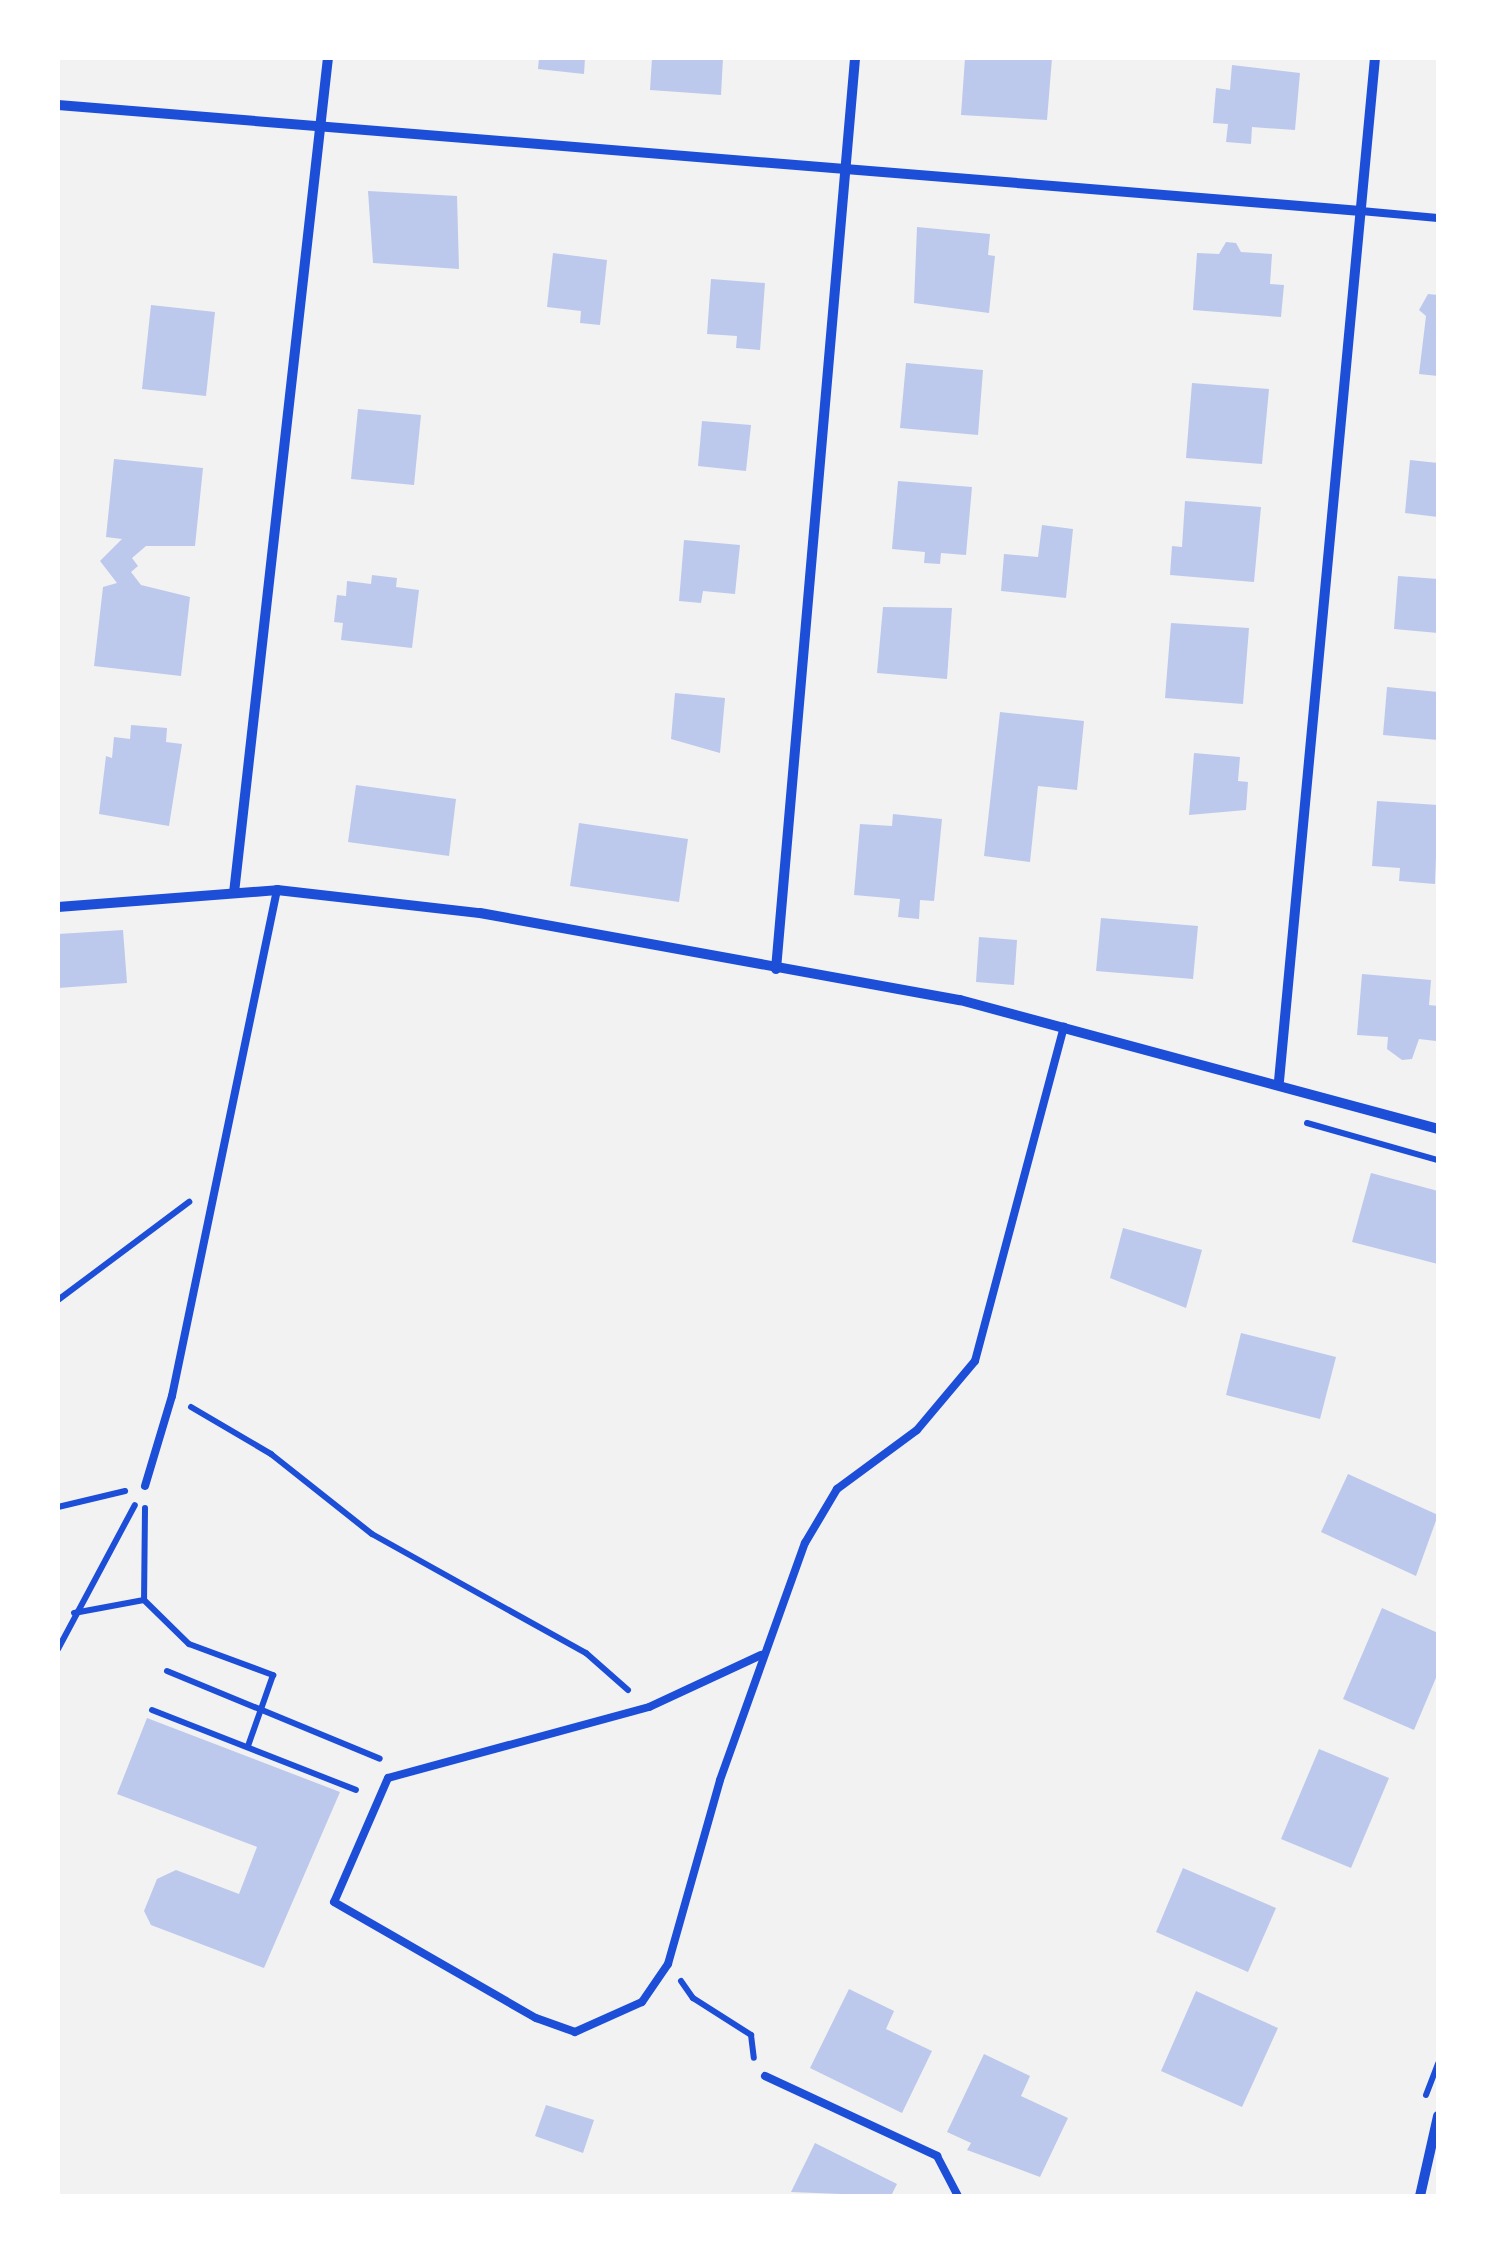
<!DOCTYPE html>
<style>
body{margin:0}
#map{position:relative;width:1496px;height:2254px;overflow:hidden;background:#f2f2f2;font-family:Montserrat,sans-serif}
div>[style]{position:absolute}
.building>*{inset:0;background:#bdc9ec}
.path>*{height:6px;margin:-3px;padding:0 3px;transform-origin:3px;border-radius:3px;background:#1d4ed8}
.service>*{height:8px;margin:-4px;padding:0 4px;transform-origin:4px;border-radius:4px;background:#1d4ed8}
.minor>*{height:10px;margin:-5px;padding:0 5px;transform-origin:5px;border-radius:5px;background:#1d4ed8}
span{translate:-50% -50%;white-space:nowrap;text-align:center;line-height:1.15;-webkit-text-stroke:10px #fff;paint-order:stroke}
.frame{position:absolute;inset:0;border:60px solid #fff;pointer-events:none}
</style>
<div id="map">
<div class="building">
<i style="clip-path:polygon(539px 58px,585px 58px,584px 74px,538px 69px)"></i>
<i style="clip-path:polygon(652px 58px,723px 58px,721px 95px,650px 90px)"></i>
<i style="clip-path:polygon(965px 58px,1052px 58px,1047px 120px,961px 115px)"></i>
<i style="clip-path:polygon(1232px 65px,1300px 73px,1295px 130px,1252px 127px,1251px 144px,1226px 142px,1228px 124px,1213px 123px,1216px 88px,1230px 90px)"></i>
<i style="clip-path:polygon(368px 191px,457px 196px,459px 269px,373px 263px)"></i>
<i style="clip-path:polygon(917px 227px,990px 234px,988px 255px,995px 256px,989px 313px,914px 303px)"></i>
<i style="clip-path:polygon(1226px 242px,1236px 243px,1241px 252px,1272px 254px,1270px 284px,1284px 285px,1281px 317px,1193px 310px,1197px 253px,1219px 254px)"></i>
<i style="clip-path:polygon(553px 253px,607px 260px,600px 325px,580px 323px,581px 311px,547px 307px)"></i>
<i style="clip-path:polygon(711px 279px,765px 283px,760px 350px,736px 348px,737px 336px,707px 334px)"></i>
<i style="clip-path:polygon(1428px 294px,1438px 295px,1438px 376px,1419px 374px,1426px 316px,1419px 310px)"></i>
<i style="clip-path:polygon(151px 305px,215px 312px,206px 396px,142px 389px)"></i>
<i style="clip-path:polygon(906px 363px,983px 370px,978px 435px,900px 428px)"></i>
<i style="clip-path:polygon(1192px 383px,1269px 389px,1262px 464px,1186px 458px)"></i>
<i style="clip-path:polygon(358px 409px,421px 415px,414px 485px,351px 479px)"></i>
<i style="clip-path:polygon(702px 421px,751px 425px,746px 471px,698px 466px)"></i>
<i style="clip-path:polygon(114px 459px,203px 468px,195px 546px,146px 546px,132px 558px,138px 566px,131px 572px,141px 585px,190px 597px,181px 676px,94px 666px,103px 587px,117px 583px,100px 561px,122px 539px,106px 537px)"></i>
<i style="clip-path:polygon(1410px 460px,1438px 463px,1438px 517px,1405px 513px)"></i>
<i style="clip-path:polygon(898px 481px,972px 487px,966px 555px,941px 553px,940px 564px,924px 563px,925px 552px,892px 549px)"></i>
<i style="clip-path:polygon(1185px 501px,1261px 507px,1254px 582px,1170px 575px,1172px 546px,1182px 547px)"></i>
<i style="clip-path:polygon(1042px 525px,1073px 529px,1066px 598px,1001px 591px,1004px 554px,1038px 557px)"></i>
<i style="clip-path:polygon(684px 540px,740px 545px,735px 594px,703px 591px,701px 603px,679px 601px)"></i>
<i style="clip-path:polygon(372px 575px,397px 578px,396px 587px,419px 590px,412px 648px,341px 640px,343px 623px,334px 622px,337px 595px,346px 596px,347px 581px,371px 584px)"></i>
<i style="clip-path:polygon(1398px 576px,1438px 579px,1438px 633px,1394px 629px)"></i>
<i style="clip-path:polygon(883px 607px,952px 608px,947px 679px,877px 673px)"></i>
<i style="clip-path:polygon(1171px 623px,1249px 628px,1243px 704px,1165px 698px)"></i>
<i style="clip-path:polygon(1387px 687px,1438px 692px,1438px 740px,1383px 735px)"></i>
<i style="clip-path:polygon(675px 693px,725px 698px,720px 753px,671px 739px)"></i>
<i style="clip-path:polygon(1000px 712px,1084px 721px,1077px 790px,1038px 786px,1030px 862px,984px 856px)"></i>
<i style="clip-path:polygon(131px 725px,167px 728px,166px 742px,182px 744px,169px 826px,99px 814px,106px 756px,112px 758px,114px 737px,130px 739px)"></i>
<i style="clip-path:polygon(1194px 753px,1240px 757px,1238px 781px,1248px 782px,1246px 810px,1189px 815px)"></i>
<i style="clip-path:polygon(356px 785px,456px 799px,449px 856px,348px 842px)"></i>
<i style="clip-path:polygon(1377px 801px,1438px 805px,1435px 884px,1399px 881px,1400px 868px,1372px 866px)"></i>
<i style="clip-path:polygon(893px 814px,942px 819px,934px 901px,920px 900px,919px 919px,898px 917px,900px 899px,854px 895px,860px 824px,892px 826px)"></i>
<i style="clip-path:polygon(579px 823px,688px 839px,679px 902px,570px 886px)"></i>
<i style="clip-path:polygon(1101px 918px,1198px 926px,1193px 979px,1096px 971px)"></i>
<i style="clip-path:polygon(123px 930px,127px 983px,58px 988px,58px 934px)"></i>
<i style="clip-path:polygon(979px 937px,1017px 940px,1014px 985px,976px 982px)"></i>
<i style="clip-path:polygon(1362px 974px,1431px 980px,1429px 1005px,1438px 1006px,1436px 1041px,1419px 1039px,1412px 1059px,1402px 1060px,1387px 1049px,1388px 1037px,1357px 1035px)"></i>
<i style="clip-path:polygon(1371px 1173px,1438px 1191px,1438px 1264px,1352px 1242px)"></i>
<i style="clip-path:polygon(1123px 1228px,1202px 1250px,1186px 1308px,1110px 1278px)"></i>
<i style="clip-path:polygon(1241px 1333px,1336px 1357px,1320px 1419px,1226px 1395px)"></i>
<i style="clip-path:polygon(1348px 1474px,1438px 1515px,1416px 1576px,1321px 1532px)"></i>
<i style="clip-path:polygon(1382px 1608px,1438px 1633px,1438px 1673px,1414px 1730px,1343px 1699px)"></i>
<i style="clip-path:polygon(147px 1718px,340px 1792px,264px 1968px,151px 1925px,144px 1911px,157px 1879px,176px 1870px,239px 1894px,257px 1847px,117px 1794px)"></i>
<i style="clip-path:polygon(1319px 1749px,1389px 1778px,1351px 1868px,1281px 1839px)"></i>
<i style="clip-path:polygon(1183px 1868px,1276px 1908px,1248px 1972px,1156px 1932px)"></i>
<i style="clip-path:polygon(849px 1989px,894px 2011px,886px 2029px,932px 2051px,902px 2113px,810px 2068px)"></i>
<i style="clip-path:polygon(1196px 1991px,1278px 2028px,1242px 2107px,1161px 2071px)"></i>
<i style="clip-path:polygon(984px 2054px,1030px 2076px,1021px 2096px,1068px 2118px,1040px 2177px,967px 2150px,971px 2143px,947px 2132px)"></i>
<i style="clip-path:polygon(546px 2105px,594px 2120px,583px 2153px,535px 2136px)"></i>
<i style="clip-path:polygon(815px 2143px,897px 2184px,891px 2196px,791px 2192px)"></i>
</div>
<div class="path">
<i style="left:1307px;top:1123px;width:136px;rotate:15.8deg"></i>
<i style="left:58px;top:1300px;width:164px;rotate:-36.8deg"></i>
<i style="left:191px;top:1407px;width:93px;rotate:30.4deg"></i>
<i style="left:271px;top:1454px;width:129px;rotate:38.4deg"></i>
<i style="left:372px;top:1534px;width:245px;rotate:29.1deg"></i>
<i style="left:586px;top:1653px;width:56px;rotate:41.4deg"></i>
<i style="left:58px;top:1507px;width:69px;rotate:-13.4deg"></i>
<i style="left:145px;top:1508px;width:92px;rotate:90.6deg"></i>
<i style="left:144px;top:1600px;width:63px;rotate:44.4deg"></i>
<i style="left:189px;top:1644px;width:90px;rotate:20.3deg"></i>
<i style="left:273px;top:1675px;width:75px;rotate:109.4deg"></i>
<i style="left:74px;top:1613px;width:71px;rotate:-10.5deg"></i>
<i style="left:58px;top:1649px;width:163px;rotate:-61.9deg"></i>
<i style="left:167px;top:1671px;width:230px;rotate:22.4deg"></i>
<i style="left:152px;top:1710px;width:219px;rotate:21.4deg"></i>
<i style="left:681px;top:1981px;width:21px;rotate:55deg"></i>
<i style="left:693px;top:1998px;width:69px;rotate:32.5deg"></i>
<i style="left:751px;top:2035px;width:23px;rotate:83deg"></i>
<i style="left:1426px;top:2095px;width:34px;rotate:-69deg"></i>
</div>
<div class="service">
<i style="left:1361px;top:211px;width:77px;rotate:5.2deg"></i>
<i style="left:145px;top:1486px;width:94px;rotate:-73.3deg"></i>
<i style="left:172px;top:1396px;width:517px;rotate:-78.28deg"></i>
<i style="left:761px;top:1655px;width:123px;rotate:155.1deg"></i>
<i style="left:649px;top:1707px;width:270px;rotate:164.8deg"></i>
<i style="left:388px;top:1778px;width:135px;rotate:113.5deg"></i>
<i style="left:334px;top:1902px;width:233px;rotate:29.9deg"></i>
<i style="left:536px;top:2018px;width:41px;rotate:19.7deg"></i>
<i style="left:575px;top:2032px;width:73px;rotate:-24.1deg"></i>
<i style="left:642px;top:2002px;width:46px;rotate:-55.6deg"></i>
<i style="left:668px;top:1964px;width:191px;rotate:-74.2deg"></i>
<i style="left:720px;top:1780px;width:252px;rotate:-70.3deg"></i>
<i style="left:805px;top:1543px;width:63px;rotate:-59.3deg"></i>
<i style="left:837px;top:1489px;width:99px;rotate:-36.4deg"></i>
<i style="left:917px;top:1430px;width:90px;rotate:-50deg"></i>
<i style="left:975px;top:1361px;width:346px;rotate:-75.1deg"></i>
<i style="left:765px;top:2076px;width:190px;rotate:24.9deg"></i>
<i style="left:937px;top:2156px;width:45px;rotate:62.3deg"></i>
</div>
<div class="minor">
<i style="left:58px;top:105px;width:1307px;rotate:4.65deg"></i>
<i style="left:234px;top:893px;width:840px;rotate:-83.58deg"></i>
<i style="left:58px;top:907px;width:220px;rotate:-4.4deg"></i>
<i style="left:277px;top:890px;width:204px;rotate:6.5deg"></i>
<i style="left:480px;top:913px;width:488px;rotate:10.3deg"></i>
<i style="left:960px;top:1000px;width:495px;rotate:15.1deg"></i>
<i style="left:776px;top:969px;width:914px;rotate:-85.04deg"></i>
<i style="left:1279px;top:1081px;width:1027px;rotate:-84.64deg"></i>
<i style="left:1420px;top:2196px;width:82px;rotate:-77.3deg"></i>
</div>
<div class="frame"></div>
</div>
